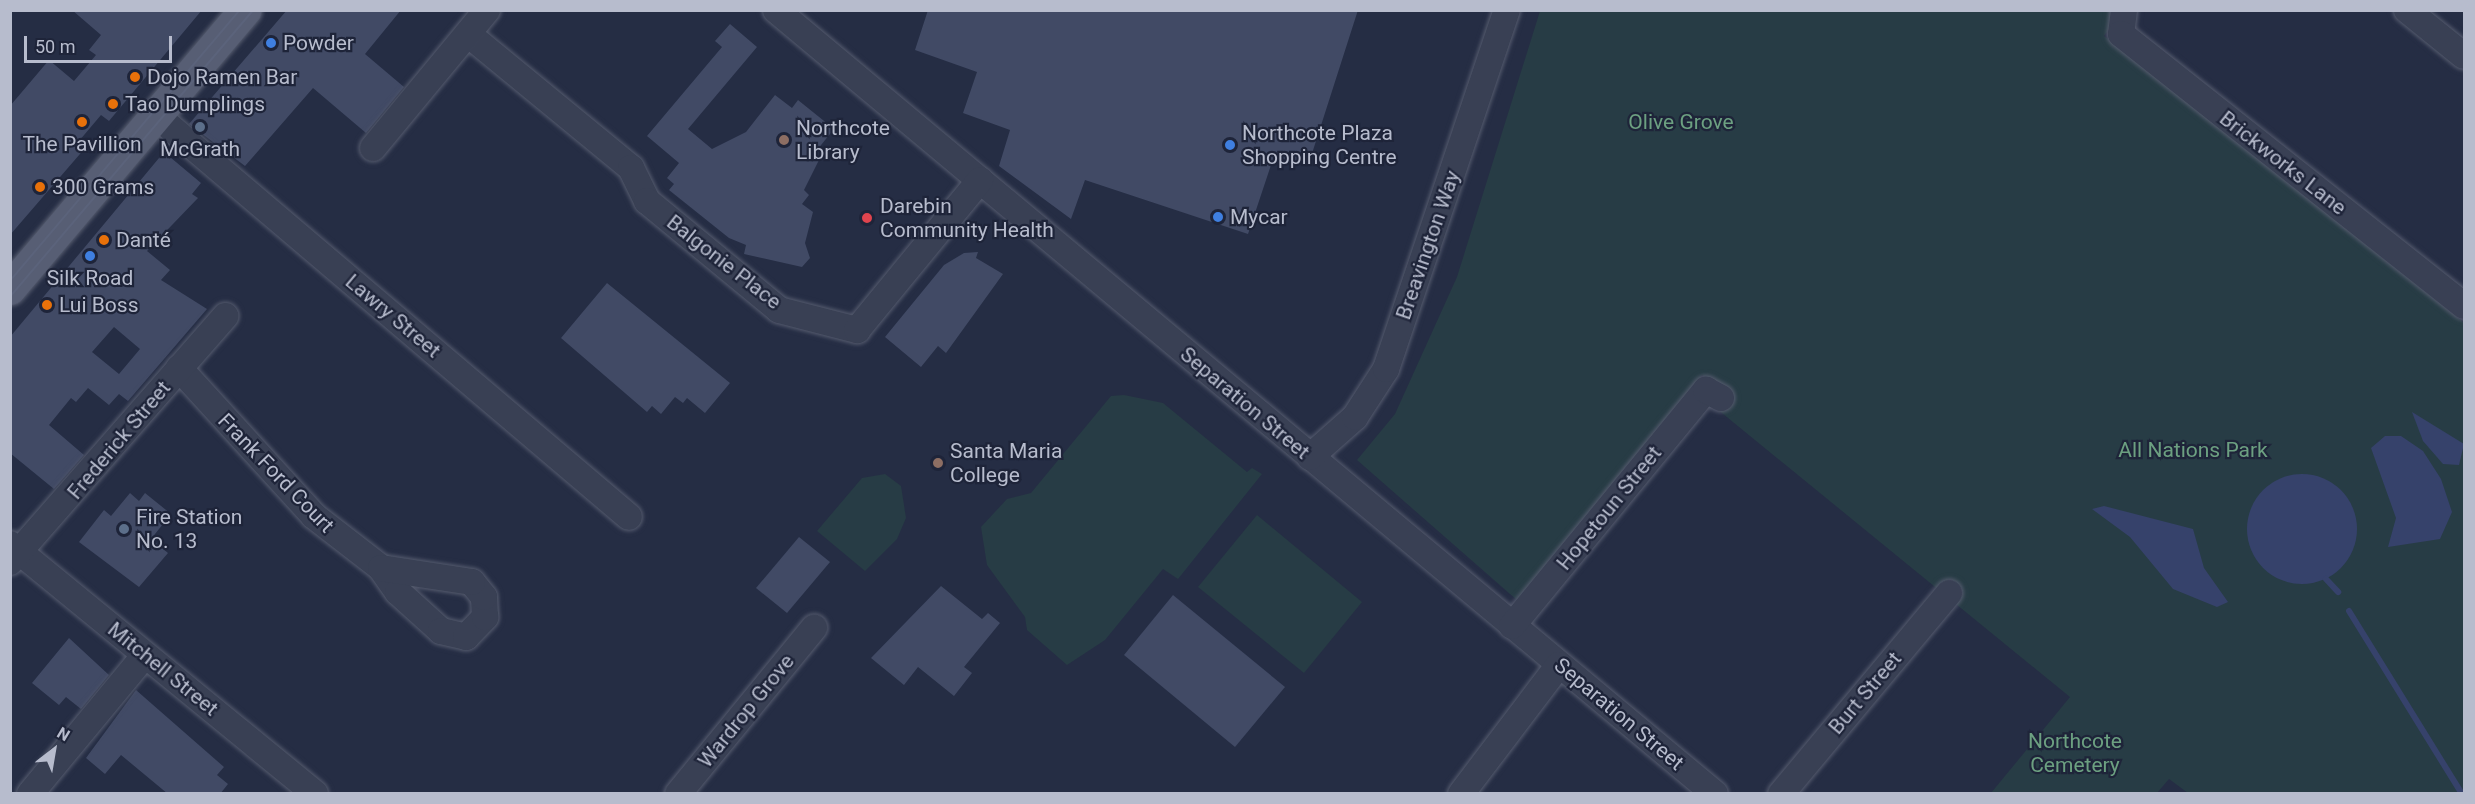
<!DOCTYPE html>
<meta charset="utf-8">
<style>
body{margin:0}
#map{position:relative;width:2475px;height:804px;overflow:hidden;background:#252d44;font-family:Roboto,sans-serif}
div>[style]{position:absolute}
.green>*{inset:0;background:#273c45}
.water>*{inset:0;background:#36426b}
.round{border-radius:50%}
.stream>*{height:6px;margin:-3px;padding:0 3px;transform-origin:3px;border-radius:3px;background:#36426b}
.building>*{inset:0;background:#414a65}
.roads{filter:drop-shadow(0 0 2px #555b6e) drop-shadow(0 0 2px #555b6e)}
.minor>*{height:26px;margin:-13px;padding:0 13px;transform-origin:13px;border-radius:13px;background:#394054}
.major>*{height:32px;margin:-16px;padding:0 16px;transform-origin:16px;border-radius:16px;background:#575e74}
.tram>*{height:1.5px;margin:-0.75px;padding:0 0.75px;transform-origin:0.75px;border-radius:0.75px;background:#5b637b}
.dots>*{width:16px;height:16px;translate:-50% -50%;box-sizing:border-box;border:3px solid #1e2439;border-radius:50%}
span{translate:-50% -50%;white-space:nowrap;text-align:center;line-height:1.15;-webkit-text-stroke:4.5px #1e2439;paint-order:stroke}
.poi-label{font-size:21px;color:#b7bccd}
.left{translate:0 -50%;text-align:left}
.park-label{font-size:21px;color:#6ca081}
.street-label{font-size:21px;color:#b7bccd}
.frame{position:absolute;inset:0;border:12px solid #b7bccd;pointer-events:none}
.north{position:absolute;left:24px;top:720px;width:60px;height:60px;-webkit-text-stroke:4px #1e2439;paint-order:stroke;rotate:31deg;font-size:16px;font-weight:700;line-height:24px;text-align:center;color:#b7bccd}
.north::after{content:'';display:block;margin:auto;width:21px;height:27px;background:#b7bccd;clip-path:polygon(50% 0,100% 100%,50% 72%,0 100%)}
.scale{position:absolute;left:24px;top:36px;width:148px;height:27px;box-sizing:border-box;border:3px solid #b7bccd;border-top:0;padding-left:8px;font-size:18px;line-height:21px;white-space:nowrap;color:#b7bccd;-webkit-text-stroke:4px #1e2439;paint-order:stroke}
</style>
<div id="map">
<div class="green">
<i style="clip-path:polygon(1540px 11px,2122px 11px,2104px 36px,2464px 323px,2464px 793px,2188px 793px,2169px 779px,2157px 793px,1991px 793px,2070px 697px,1717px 409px,1728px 395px,1702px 375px,1518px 601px,1357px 460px,1395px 414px,1457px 277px)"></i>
<i style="clip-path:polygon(1124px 395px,1163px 403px,1247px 472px,1252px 468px,1262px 474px,1178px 579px,1163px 569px,1105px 640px,1067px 665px,1027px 630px,1025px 617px,987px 565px,981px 527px,1007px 499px,1031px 493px,1111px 396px)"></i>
<i style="clip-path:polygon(885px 474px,901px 486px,906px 518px,897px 539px,865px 571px,817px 531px,862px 478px)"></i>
<i style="clip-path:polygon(1257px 515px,1362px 602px,1304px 673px,1198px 587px)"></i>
</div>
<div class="water">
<i style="clip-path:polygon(2412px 412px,2464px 444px,2459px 465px,2443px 464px,2423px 441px)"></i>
<i style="clip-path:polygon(2385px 436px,2401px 436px,2423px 451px,2441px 479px,2452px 512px,2440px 539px,2388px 547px,2396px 518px,2371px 448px)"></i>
<i class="round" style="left:2247px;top:474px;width:110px;height:110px"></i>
<i style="clip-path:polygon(2104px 506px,2193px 529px,2204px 568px,2228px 602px,2217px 607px,2173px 589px,2130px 537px,2092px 509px)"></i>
</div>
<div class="stream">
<i style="left:2326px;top:579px;width:18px;rotate:47deg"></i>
<i style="left:2349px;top:611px;width:215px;rotate:58.3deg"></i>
</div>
<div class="building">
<i style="clip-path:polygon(72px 10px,202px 10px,109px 121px,101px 115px,79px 141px,86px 147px,10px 235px,10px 106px,49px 60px,74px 81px,96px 55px,89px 50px,101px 35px)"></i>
<i style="clip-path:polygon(287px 10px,401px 10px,365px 54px,404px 87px,366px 133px,313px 88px,245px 166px,189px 124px)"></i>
<i style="clip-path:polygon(928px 10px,1358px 10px,1308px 166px,1274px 156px,1248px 234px,1085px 180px,1071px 219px,999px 166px,1010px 130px,963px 113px,977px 72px,915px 50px)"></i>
<i style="clip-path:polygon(730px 24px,757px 47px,688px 129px,712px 149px,746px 132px,775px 95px,792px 108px,798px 100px,834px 129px,813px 155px,819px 160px,804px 190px,809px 195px,802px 204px,813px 212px,805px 243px,810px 258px,802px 267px,744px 254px,746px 245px,729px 238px,669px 190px,674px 184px,667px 178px,679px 163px,647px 136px,722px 47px,715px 41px)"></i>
<i style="clip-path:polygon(evenodd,164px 152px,201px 183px,192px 194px,198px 198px,147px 251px,170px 270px,161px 280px,207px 309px,128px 401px,119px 394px,109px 405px,88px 388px,76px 402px,71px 398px,49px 425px,84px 455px,54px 489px,10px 453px,10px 337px,164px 152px,114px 327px,140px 349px,119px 374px,92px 352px,114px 327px)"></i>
<i style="clip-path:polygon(978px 252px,976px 258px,1003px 274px,946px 353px,938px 346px,921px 367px,885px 337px,944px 265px,964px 253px)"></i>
<i style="clip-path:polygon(607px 283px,730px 383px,705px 413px,687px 398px,683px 403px,675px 397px,661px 414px,652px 406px,647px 412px,561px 338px)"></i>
<i style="clip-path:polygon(130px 493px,139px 501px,145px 493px,171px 514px,151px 539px,168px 553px,139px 587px,79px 542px,104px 510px,111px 516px)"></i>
<i style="clip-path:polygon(799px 537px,830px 562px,787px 613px,756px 588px)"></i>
<i style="clip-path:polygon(941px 586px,982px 619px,988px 613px,1000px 623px,964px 667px,972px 673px,954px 696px,918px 667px,904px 685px,871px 658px)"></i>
<i style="clip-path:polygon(1173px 595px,1285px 687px,1235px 747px,1124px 655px)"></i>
<i style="clip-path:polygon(69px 638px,109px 675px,81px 709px,66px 697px,59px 705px,32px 683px)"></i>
<i style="clip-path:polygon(136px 690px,224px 767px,217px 775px,228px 784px,220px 794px,168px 794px,121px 755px,105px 774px,86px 758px)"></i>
</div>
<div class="roads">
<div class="minor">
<i style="left:776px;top:10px;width:1223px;rotate:39.86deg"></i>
<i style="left:2124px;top:10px;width:24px;rotate:97deg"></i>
<i style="left:2121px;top:34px;width:438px;rotate:38.4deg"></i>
<i style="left:2407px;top:10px;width:73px;rotate:38.9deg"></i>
<i style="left:468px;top:34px;width:211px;rotate:39.4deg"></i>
<i style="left:631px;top:168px;width:37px;rotate:64deg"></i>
<i style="left:647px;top:201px;width:171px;rotate:39.5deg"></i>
<i style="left:779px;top:310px;width:81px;rotate:14.4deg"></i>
<i style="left:857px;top:330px;width:194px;rotate:-50.6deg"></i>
<i style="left:157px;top:116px;width:619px;rotate:40.35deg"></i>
<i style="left:373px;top:148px;width:179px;rotate:-50.4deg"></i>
<i style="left:179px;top:368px;width:200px;rotate:47.6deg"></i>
<i style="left:314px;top:516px;width:85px;rotate:37.8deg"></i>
<i style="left:381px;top:568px;width:29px;rotate:55deg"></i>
<i style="left:398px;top:592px;width:58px;rotate:42.2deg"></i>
<i style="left:441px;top:631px;width:26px;rotate:13deg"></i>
<i style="left:466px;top:637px;width:28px;rotate:-46deg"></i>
<i style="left:485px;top:617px;width:20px;rotate:-93deg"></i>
<i style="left:484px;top:597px;width:19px;rotate:-129deg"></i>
<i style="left:472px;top:582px;width:92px;rotate:-171.3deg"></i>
<i style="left:1310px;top:457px;width:60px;rotate:-41.6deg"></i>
<i style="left:1355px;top:417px;width:57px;rotate:-57.1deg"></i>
<i style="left:1386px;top:369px;width:379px;rotate:-71.4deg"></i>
<i style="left:10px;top:544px;width:394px;rotate:39.3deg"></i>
<i style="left:10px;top:562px;width:327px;rotate:-48.8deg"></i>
<i style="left:1512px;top:626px;width:306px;rotate:-50.6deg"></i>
<i style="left:1706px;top:390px;width:17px;rotate:28deg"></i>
<i style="left:30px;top:794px;width:180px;rotate:-50.4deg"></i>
<i style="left:678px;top:794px;width:215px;rotate:-50.7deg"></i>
<i style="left:1461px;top:794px;width:162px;rotate:-52.8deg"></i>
<i style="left:1781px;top:794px;width:262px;rotate:-50.1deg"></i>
</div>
<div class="major">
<i style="left:10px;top:289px;width:365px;rotate:-49.8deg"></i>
</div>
</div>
<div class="tram">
<i style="left:10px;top:281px;width:355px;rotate:-49.7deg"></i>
<i style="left:10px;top:297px;width:376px;rotate:-49.7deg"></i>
</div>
<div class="dots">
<i style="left:271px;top:43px;background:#3f7fe0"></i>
<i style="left:135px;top:77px;background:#e8710a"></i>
<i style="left:113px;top:104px;background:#e8710a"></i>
<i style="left:82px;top:122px;background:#e8710a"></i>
<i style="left:200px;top:127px;background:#5c6f8a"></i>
<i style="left:784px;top:140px;background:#8d6e63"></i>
<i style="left:1230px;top:145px;background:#3f7fe0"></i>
<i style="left:40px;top:187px;background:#e8710a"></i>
<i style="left:1218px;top:217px;background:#3f7fe0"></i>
<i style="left:867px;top:218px;background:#e0444e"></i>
<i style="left:104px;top:240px;background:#e8710a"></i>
<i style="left:90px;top:256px;background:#3f7fe0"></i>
<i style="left:47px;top:305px;background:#e8710a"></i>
<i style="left:938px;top:463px;background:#8d6e63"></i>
<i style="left:124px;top:529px;background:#5c6f8a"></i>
</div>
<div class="poi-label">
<span class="left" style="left:283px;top:43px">Powder</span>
<span class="left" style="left:147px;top:77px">Dojo Ramen Bar</span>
<span class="left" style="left:125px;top:104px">Tao Dumplings</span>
<span class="left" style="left:796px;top:140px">Northcote<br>Library</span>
<span class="left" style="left:1242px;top:145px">Northcote Plaza<br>Shopping Centre</span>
<span style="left:82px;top:144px">The Pavillion</span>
<span style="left:200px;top:149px">McGrath</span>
<span class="left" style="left:52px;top:187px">300 Grams</span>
<span class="left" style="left:880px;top:218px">Darebin<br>Community Health</span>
<span class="left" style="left:1230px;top:217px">Mycar</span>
<span class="left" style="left:116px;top:240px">Danté</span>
<span style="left:90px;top:278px">Silk Road</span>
<span class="left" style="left:59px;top:305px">Lui Boss</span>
<span class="left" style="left:950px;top:463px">Santa Maria<br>College</span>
<span class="left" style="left:136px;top:529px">Fire Station<br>No. 13</span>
</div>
<div class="park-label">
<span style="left:1681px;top:122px">Olive Grove</span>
<span style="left:2193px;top:450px">All Nations Park</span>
<span style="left:2075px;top:753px">Northcote<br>Cemetery</span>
</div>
<div class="street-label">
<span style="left:2283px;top:163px;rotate:38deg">Brickworks Lane</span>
<span style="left:1428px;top:245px;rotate:-71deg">Breavington Way</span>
<span style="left:724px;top:262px;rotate:38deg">Balgonie Place</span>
<span style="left:393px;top:316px;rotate:40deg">Lawry Street</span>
<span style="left:1245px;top:403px;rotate:40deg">Separation Street</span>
<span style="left:119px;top:440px;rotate:-50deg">Frederick Street</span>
<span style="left:276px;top:473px;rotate:46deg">Frank Ford Court</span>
<span style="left:1609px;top:508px;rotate:-51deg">Hopetoun Street</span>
<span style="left:163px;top:669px;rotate:39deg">Mitchell Street</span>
<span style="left:1865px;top:693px;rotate:-50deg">Burt Street</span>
<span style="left:746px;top:711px;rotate:-51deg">Wardrop Grove</span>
<span style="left:1619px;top:714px;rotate:40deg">Separation Street</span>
</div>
<div class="frame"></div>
<div class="north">N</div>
<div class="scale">50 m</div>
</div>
